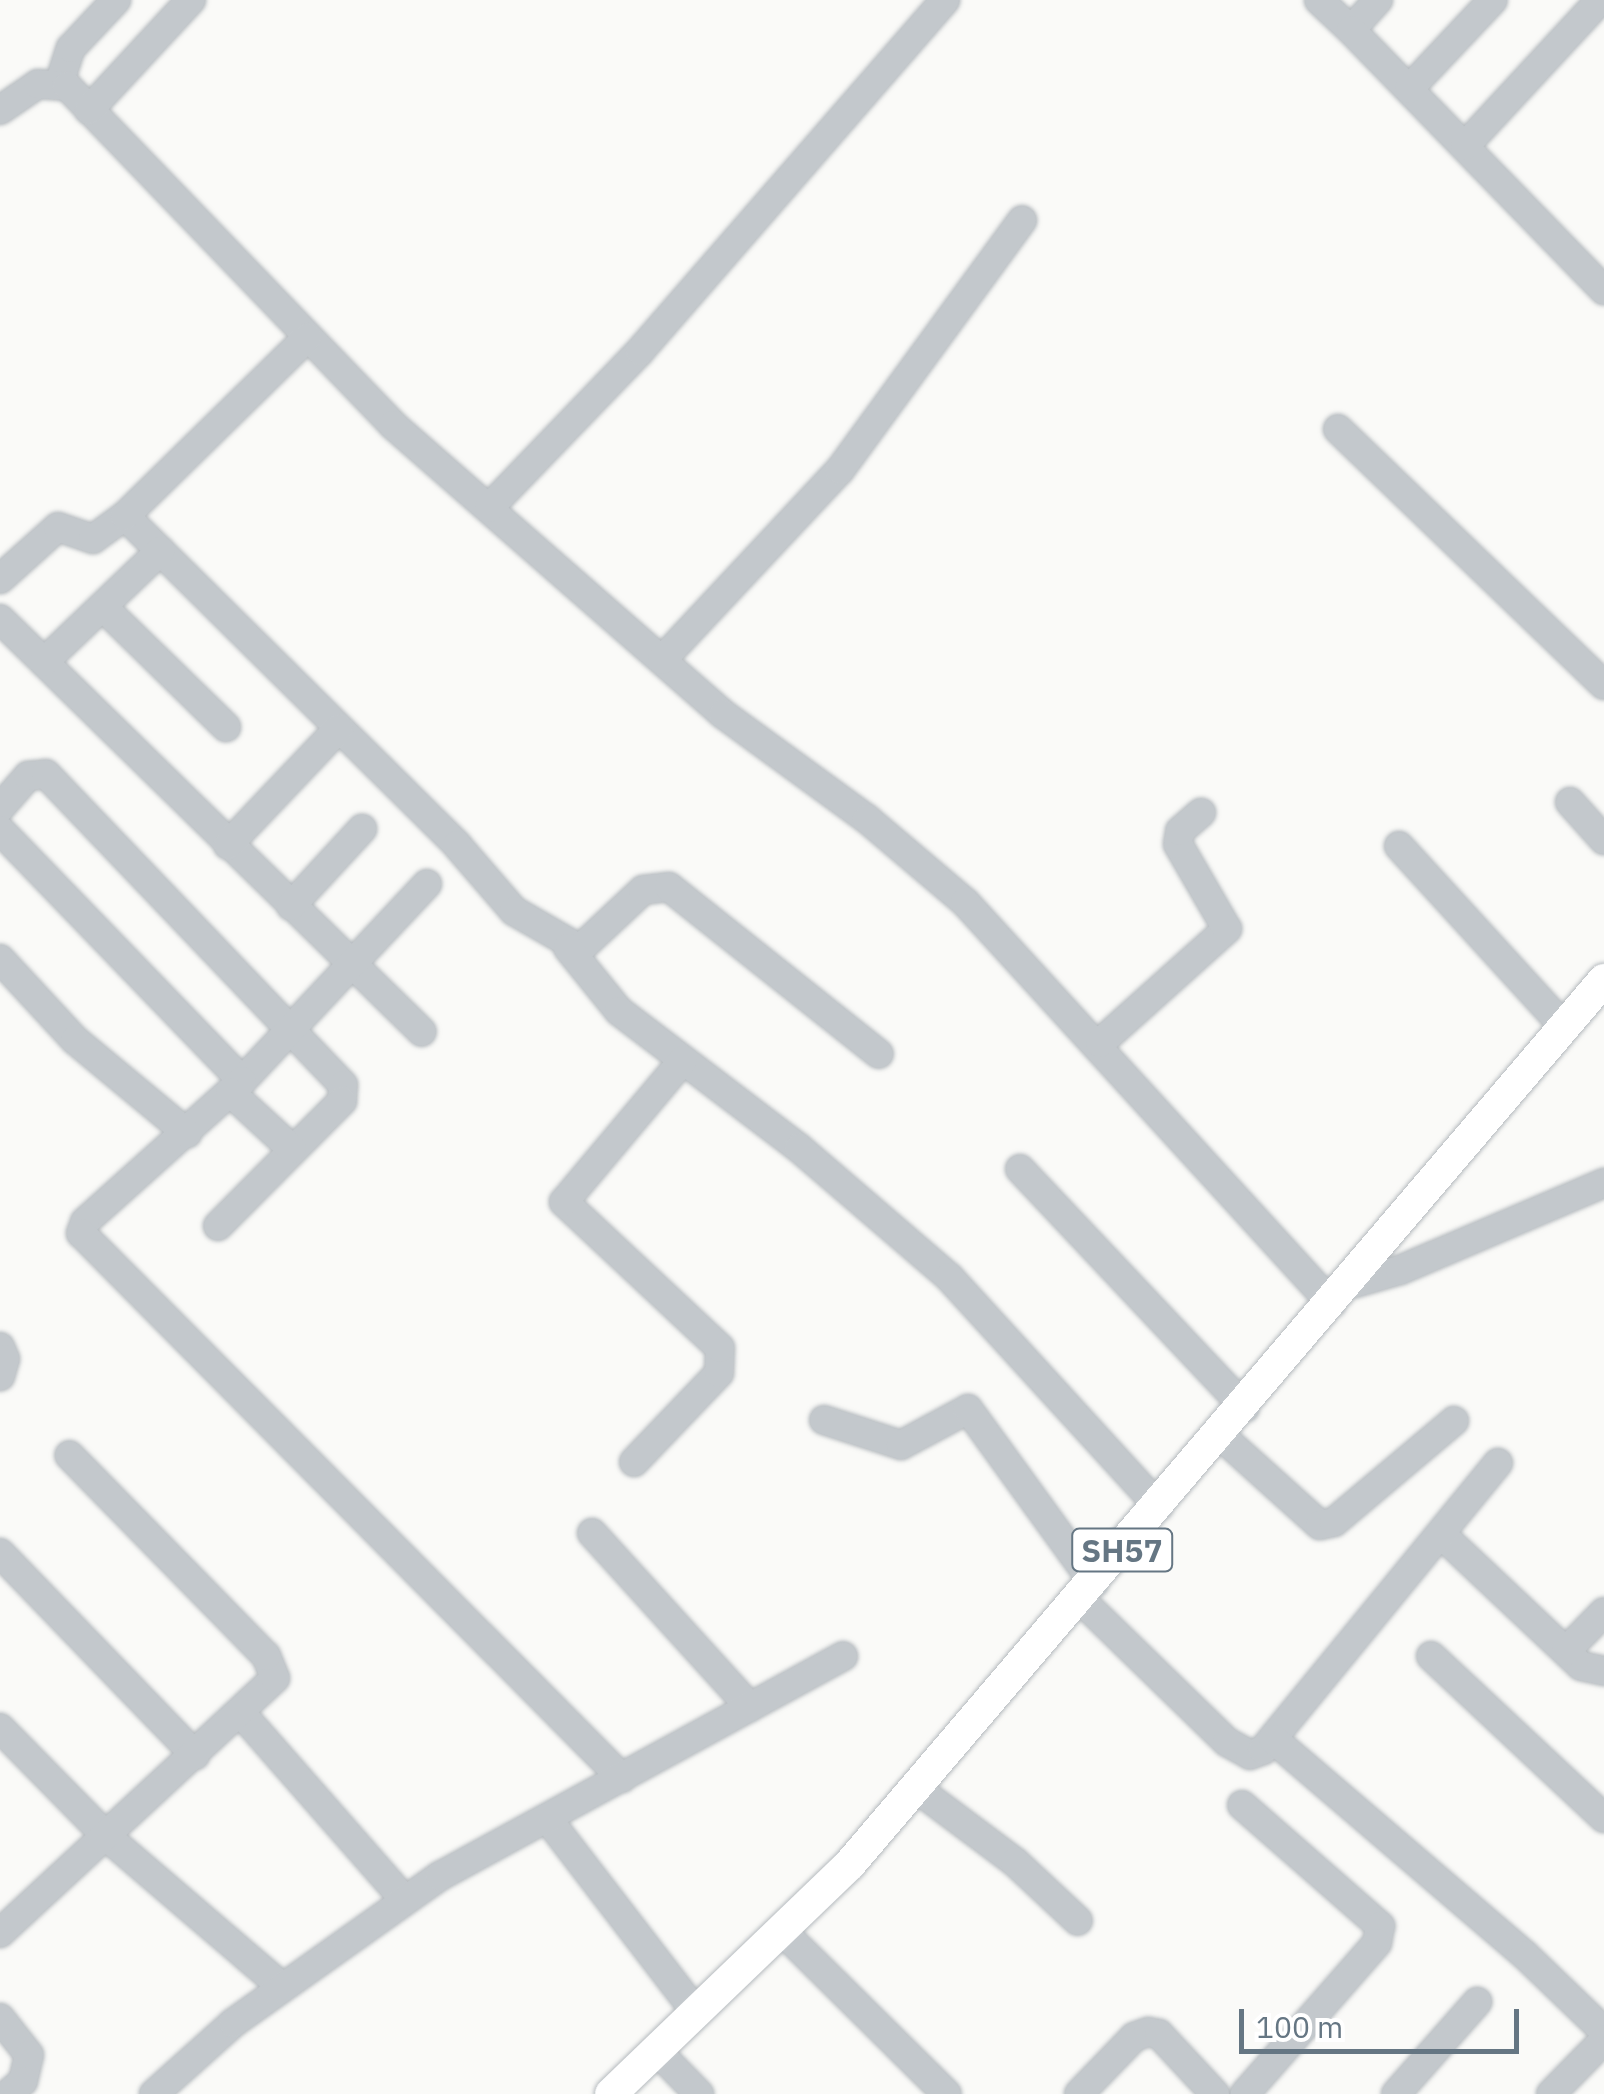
<!DOCTYPE html>
<style>
body{margin:0}
#map{position:relative;width:1604px;height:2094px;overflow:hidden;background:#fafaf8;font-family:"IBM Plex Sans",sans-serif}
div>[style]{position:absolute}
.roads{filter:drop-shadow(0 0 2px #b5babe) drop-shadow(0 0 2px #b5babe)}
.minor>*{height:28px;margin:-14px;padding:0 14px;transform-origin:14px;border-radius:14px;background:#c3c8cc}
.major>*{height:32px;margin:-16px;padding:0 16px;transform-origin:16px;border-radius:16px;background:#fff}
span{translate:-50% -50%;white-space:nowrap;text-align:center;line-height:1.15;-webkit-text-stroke:10px #fff;paint-order:stroke}
.shield-label span{padding:2px 8px;background:#fff;border:2px solid;border-radius:8px;-webkit-text-stroke-width:0}
.shield-label{font-size:32px;color:#657683;font-weight:700}
.scale{position:absolute;left:1239px;top:2009px;width:280px;height:45px;box-sizing:border-box;border:5px solid #657683;border-top:0;padding-left:12px;font-size:30px;line-height:35px;white-space:nowrap;color:#657683;-webkit-text-stroke:8px #fff;paint-order:stroke}
</style>
<div id="map">
<div class="roads">
<div class="minor">
<i style="left:1319px;top:0;width:44px;rotate:43.2deg"></i>
<i style="left:1378px;top:0;width:40px;rotate:132deg"></i>
<i style="left:1351px;top:30px;width:363px;rotate:45.8deg"></i>
<i style="left:59px;top:84px;width:38px;rotate:-72deg"></i>
<i style="left:71px;top:48px;width:66px;rotate:-46.8deg"></i>
<i style="left:1409px;top:89px;width:122px;rotate:-46.7deg"></i>
<i style="left:0;top:110px;width:46px;rotate:-34.4deg"></i>
<i style="left:38px;top:84px;width:29px;rotate:4deg"></i>
<i style="left:67px;top:86px;width:470px;rotate:46.1deg"></i>
<i style="left:393px;top:425px;width:439px;rotate:41.2deg"></i>
<i style="left:723px;top:714px;width:178px;rotate:36.1deg"></i>
<i style="left:867px;top:819px;width:128px;rotate:40.3deg"></i>
<i style="left:965px;top:902px;width:544px;rotate:47.61deg"></i>
<i style="left:89px;top:110px;width:150px;rotate:-47.2deg"></i>
<i style="left:1465px;top:146px;width:199px;rotate:-47.2deg"></i>
<i style="left:1338px;top:429px;width:369px;rotate:43.9deg"></i>
<i style="left:489px;top:508px;width:218px;rotate:-46.1deg"></i>
<i style="left:640px;top:351px;width:465px;rotate:-49deg"></i>
<i style="left:125px;top:516px;width:467px;rotate:44.7deg"></i>
<i style="left:457px;top:845px;width:87px;rotate:49.2deg"></i>
<i style="left:514px;top:911px;width:76px;rotate:29.9deg"></i>
<i style="left:580px;top:949px;width:86px;rotate:-43.1deg"></i>
<i style="left:643px;top:890px;width:26px;rotate:-7deg"></i>
<i style="left:669px;top:887px;width:268px;rotate:38.5deg"></i>
<i style="left:0;top:579px;width:78px;rotate:-41.9deg"></i>
<i style="left:58px;top:527px;width:37px;rotate:19deg"></i>
<i style="left:93px;top:539px;width:39px;rotate:-36deg"></i>
<i style="left:125px;top:516px;width:255px;rotate:-44.4deg"></i>
<i style="left:103px;top:607px;width:172px;rotate:44.3deg"></i>
<i style="left:0;top:619px;width:590px;rotate:44.38deg"></i>
<i style="left:662px;top:660px;width:260px;rotate:-46.9deg"></i>
<i style="left:840px;top:470px;width:309px;rotate:-53.9deg"></i>
<i style="left:44px;top:662px;width:161px;rotate:-43.7deg"></i>
<i style="left:1570px;top:802px;width:51px;rotate:48.2deg"></i>
<i style="left:0;top:808px;width:43px;rotate:-48.8deg"></i>
<i style="left:28px;top:776px;width:18px;rotate:-6deg"></i>
<i style="left:46px;top:774px;width:430px;rotate:46.3deg"></i>
<i style="left:343px;top:1085px;width:16px;rotate:94deg"></i>
<i style="left:342px;top:1101px;width:176px;rotate:134.8deg"></i>
<i style="left:0;top:830px;width:349px;rotate:46deg"></i>
<i style="left:228px;top:845px;width:161px;rotate:-46.5deg"></i>
<i style="left:1399px;top:846px;width:245px;rotate:47.6deg"></i>
<i style="left:427px;top:884px;width:270px;rotate:133.2deg"></i>
<i style="left:242px;top:1081px;width:211px;rotate:138.1deg"></i>
<i style="left:85px;top:1222px;width:12px;rotate:110deg"></i>
<i style="left:81px;top:1233px;width:768px;rotate:45.21deg"></i>
<i style="left:291px;top:906px;width:105px;rotate:-47.3deg"></i>
<i style="left:568px;top:948px;width:81px;rotate:51deg"></i>
<i style="left:619px;top:1011px;width:226px;rotate:37.3deg"></i>
<i style="left:799px;top:1148px;width:198px;rotate:40.7deg"></i>
<i style="left:949px;top:1277px;width:311px;rotate:47.6deg"></i>
<i style="left:0;top:959px;width:110px;rotate:47.2deg"></i>
<i style="left:75px;top:1040px;width:146px;rotate:39.7deg"></i>
<i style="left:1100px;top:1043px;width:171px;rotate:-41.9deg"></i>
<i style="left:1227px;top:929px;width:98px;rotate:-120deg"></i>
<i style="left:1178px;top:844px;width:13px;rotate:-81deg"></i>
<i style="left:1180px;top:831px;width:28px;rotate:-41deg"></i>
<i style="left:230px;top:1092px;width:84px;rotate:42.6deg"></i>
<i style="left:1020px;top:1169px;width:328px;rotate:46.7deg"></i>
<i style="left:1348px;top:1285px;width:54px;rotate:-16.1deg"></i>
<i style="left:1400px;top:1270px;width:222px;rotate:-23.1deg"></i>
<i style="left:0;top:1347px;width:13px;rotate:67deg"></i>
<i style="left:5px;top:1359px;width:18px;rotate:106deg"></i>
<i style="left:824px;top:1420px;width:81px;rotate:18deg"></i>
<i style="left:901px;top:1445px;width:76px;rotate:-28.2deg"></i>
<i style="left:968px;top:1409px;width:215px;rotate:54.1deg"></i>
<i style="left:1221px;top:1436px;width:133px;rotate:42deg"></i>
<i style="left:1320px;top:1525px;width:14px;rotate:-12deg"></i>
<i style="left:1334px;top:1522px;width:157px;rotate:-40.1deg"></i>
<i style="left:634px;top:1462px;width:123px;rotate:-46.3deg"></i>
<i style="left:719px;top:1373px;width:25px;rotate:-88deg"></i>
<i style="left:720px;top:1348px;width:214px;rotate:-136.9deg"></i>
<i style="left:564px;top:1202px;width:185px;rotate:-50deg"></i>
<i style="left:592px;top:1533px;width:235px;rotate:47.8deg"></i>
<i style="left:1441px;top:1534px;width:192px;rotate:43.3deg"></i>
<i style="left:1581px;top:1666px;width:24px;rotate:12deg"></i>
<i style="left:0;top:1553px;width:281px;rotate:46deg"></i>
<i style="left:1080px;top:1599px;width:205px;rotate:44.2deg"></i>
<i style="left:1227px;top:1742px;width:26px;rotate:29deg"></i>
<i style="left:1250px;top:1755px;width:14px;rotate:-21deg"></i>
<i style="left:1263px;top:1750px;width:371px;rotate:-50.7deg"></i>
<i style="left:1566px;top:1651px;width:54px;rotate:-45.7deg"></i>
<i style="left:1431px;top:1656px;width:237px;rotate:43.1deg"></i>
<i style="left:241px;top:1713px;width:247px;rotate:48.8deg"></i>
<i style="left:0;top:1728px;width:151px;rotate:45.5deg"></i>
<i style="left:106px;top:1836px;width:232px;rotate:40.6deg"></i>
<i style="left:1273px;top:1739px;width:332px;rotate:40.6deg"></i>
<i style="left:1525px;top:1955px;width:110px;rotate:43.9deg"></i>
<i style="left:916px;top:1788px;width:124px;rotate:36.8deg"></i>
<i style="left:1015px;top:1862px;width:86px;rotate:43.1deg"></i>
<i style="left:1242px;top:1805px;width:184px;rotate:41.2deg"></i>
<i style="left:1380px;top:1926px;width:17px;rotate:100deg"></i>
<i style="left:1377px;top:1943px;width:201px;rotate:131.2deg"></i>
<i style="left:547px;top:1818px;width:245px;rotate:52.5deg"></i>
<i style="left:781px;top:1930px;width:233px;rotate:44.7deg"></i>
<i style="left:0;top:1933px;width:375px;rotate:-42.8deg"></i>
<i style="left:275px;top:1678px;width:24px;rotate:-112deg"></i>
<i style="left:266px;top:1656px;width:281px;rotate:-134.4deg"></i>
<i style="left:0;top:2018px;width:47px;rotate:51.9deg"></i>
<i style="left:29px;top:2055px;width:27px;rotate:103deg"></i>
<i style="left:23px;top:2081px;width:20px;rotate:139deg"></i>
<i style="left:656px;top:2050px;width:62px;rotate:45.7deg"></i>
<i style="left:154px;top:2094px;width:106px;rotate:-41.9deg"></i>
<i style="left:233px;top:2023px;width:254px;rotate:-35.4deg"></i>
<i style="left:440px;top:1876px;width:459px;rotate:-28.6deg"></i>
<i style="left:1079px;top:2094px;width:79px;rotate:-46deg"></i>
<i style="left:1134px;top:2037px;width:15px;rotate:-20deg"></i>
<i style="left:1148px;top:2032px;width:11px;rotate:10deg"></i>
<i style="left:1159px;top:2034px;width:82px;rotate:47deg"></i>
<i style="left:1396px;top:2094px;width:123px;rotate:-48.6deg"></i>
<i style="left:1551px;top:2094px;width:76px;rotate:-45.5deg"></i>
</div>
<div class="major">
<i style="left:611px;top:2094px;width:332px;rotate:-43.9deg"></i>
<i style="left:850px;top:1864px;width:1162px;rotate:-49.54deg"></i>
</div>
</div>
<div class="shield-label">
<span style="left:1122px;top:1550px">SH57</span>
</div>
<div class="scale">100 m</div>
</div>
